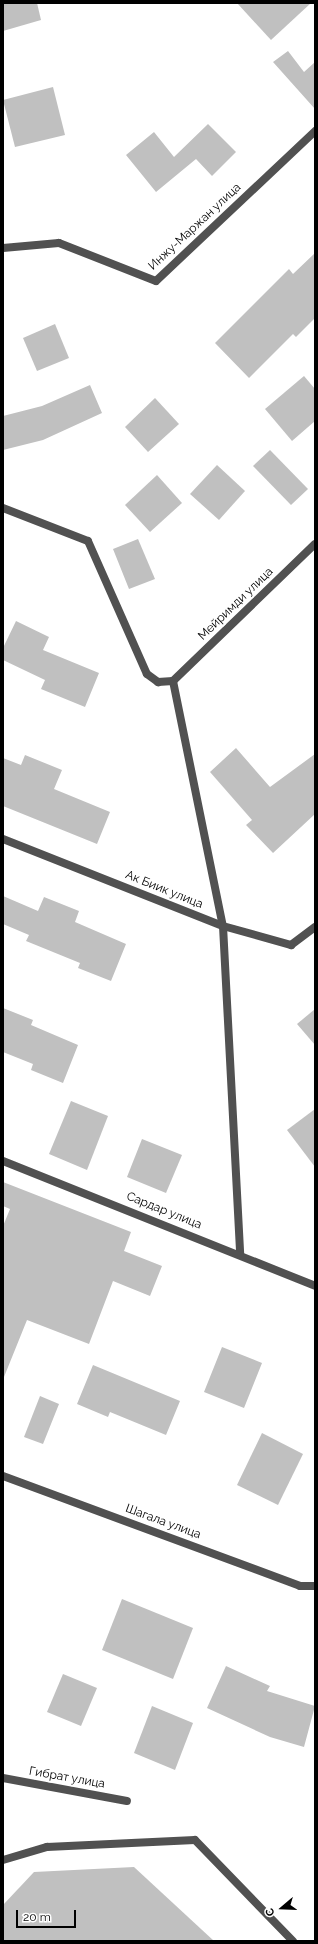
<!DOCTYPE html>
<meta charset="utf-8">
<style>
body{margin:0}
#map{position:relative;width:318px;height:1944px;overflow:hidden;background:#fff;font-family:Raleway,sans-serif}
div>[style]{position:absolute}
.building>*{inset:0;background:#c0c0c0}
.lane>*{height:8px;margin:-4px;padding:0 4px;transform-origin:4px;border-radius:4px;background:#515151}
.street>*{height:8px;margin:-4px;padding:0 4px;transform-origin:4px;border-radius:4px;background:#515151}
span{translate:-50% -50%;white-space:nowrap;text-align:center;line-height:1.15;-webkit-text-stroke:3.5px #fff;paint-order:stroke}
.street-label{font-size:12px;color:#000}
.frame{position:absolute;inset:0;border:4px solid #000;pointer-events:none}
.north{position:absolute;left:262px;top:1888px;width:40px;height:40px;-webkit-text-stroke:3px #fff;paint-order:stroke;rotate:251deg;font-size:11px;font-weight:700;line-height:16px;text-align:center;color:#000}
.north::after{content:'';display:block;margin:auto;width:14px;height:18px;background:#000;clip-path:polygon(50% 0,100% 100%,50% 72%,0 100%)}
.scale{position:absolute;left:16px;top:1910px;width:60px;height:18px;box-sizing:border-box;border:2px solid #000;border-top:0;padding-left:5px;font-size:12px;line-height:14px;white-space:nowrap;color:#000;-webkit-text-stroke:3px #fff;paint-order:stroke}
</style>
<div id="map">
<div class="building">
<i style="clip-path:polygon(3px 3px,37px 3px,41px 20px,3px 31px)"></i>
<i style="clip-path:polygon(237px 3px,311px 3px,271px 40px)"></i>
<i style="clip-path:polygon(288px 51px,304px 72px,315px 62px,315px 109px,273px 62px)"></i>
<i style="clip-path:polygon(53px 87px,65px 135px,15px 147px,3px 100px)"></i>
<i style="clip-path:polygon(208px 124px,236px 152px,212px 176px,196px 159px,156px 192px,126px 155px,154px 132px,174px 157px)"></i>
<i style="clip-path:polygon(315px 253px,315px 318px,296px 337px,293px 334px,249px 378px,215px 343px,289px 269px,293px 274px)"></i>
<i style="clip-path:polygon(55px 324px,69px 358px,37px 371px,23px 338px)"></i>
<i style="clip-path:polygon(304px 376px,315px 389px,315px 421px,292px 441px,265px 409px)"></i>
<i style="clip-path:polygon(90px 385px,102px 413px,43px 440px,3px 450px,3px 416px,42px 406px)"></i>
<i style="clip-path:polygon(155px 398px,179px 424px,148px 452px,125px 427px)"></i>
<i style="clip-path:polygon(270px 450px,308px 489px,291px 505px,253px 466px)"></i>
<i style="clip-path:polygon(217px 465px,245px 491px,219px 520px,190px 494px)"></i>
<i style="clip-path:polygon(157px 475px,182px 503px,150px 532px,125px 505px)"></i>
<i style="clip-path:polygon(138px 539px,155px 579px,129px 589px,113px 549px)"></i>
<i style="clip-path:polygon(16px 621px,49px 637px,43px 650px,99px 673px,85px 707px,41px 689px,45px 680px,3px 660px,3px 648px)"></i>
<i style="clip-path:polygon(236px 748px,270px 787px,315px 754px,315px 814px,273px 853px,246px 825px,252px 820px,210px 772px)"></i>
<i style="clip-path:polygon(25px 755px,62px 770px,54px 789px,110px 812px,97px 844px,3px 806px,3px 758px,21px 765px)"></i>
<i style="clip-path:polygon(3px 896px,38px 911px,44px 897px,79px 911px,75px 922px,126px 944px,111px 981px,78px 968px,80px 963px,26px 941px,29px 935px,3px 924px)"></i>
<i style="clip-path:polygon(3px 1008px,33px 1020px,31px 1025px,78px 1045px,63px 1083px,31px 1070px,33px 1064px,3px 1052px)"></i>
<i style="clip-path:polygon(315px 1009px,315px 1045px,297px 1024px)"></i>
<i style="clip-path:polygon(71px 1101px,108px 1116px,87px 1170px,49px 1154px)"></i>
<i style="clip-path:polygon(315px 1109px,315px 1167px,287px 1130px)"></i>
<i style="clip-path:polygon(142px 1139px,182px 1155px,166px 1193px,127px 1177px)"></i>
<i style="clip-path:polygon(3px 1182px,131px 1232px,124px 1251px,162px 1266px,150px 1296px,113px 1281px,89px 1344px,27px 1320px,4px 1377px,3px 1226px,10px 1209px,3px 1206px)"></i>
<i style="clip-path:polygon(222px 1347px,262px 1363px,244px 1408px,204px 1392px)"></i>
<i style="clip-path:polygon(93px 1365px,180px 1401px,166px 1435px,110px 1412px,108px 1417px,77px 1404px)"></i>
<i style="clip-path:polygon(40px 1396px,59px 1404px,43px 1444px,24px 1437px)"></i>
<i style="clip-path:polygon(262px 1433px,303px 1454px,278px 1505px,237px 1485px)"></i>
<i style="clip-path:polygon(122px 1599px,193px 1628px,173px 1679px,102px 1650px)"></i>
<i style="clip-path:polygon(226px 1666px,270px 1686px,267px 1691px,315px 1706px,304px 1747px,270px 1737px,207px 1708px)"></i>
<i style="clip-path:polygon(63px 1674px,97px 1688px,81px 1726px,47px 1712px)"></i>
<i style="clip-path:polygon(152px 1706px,193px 1723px,175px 1770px,134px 1753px)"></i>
<i style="clip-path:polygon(134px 1867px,214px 1941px,3px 1941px,3px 1905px,34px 1872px)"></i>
</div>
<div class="lane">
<i style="left:3px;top:1860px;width:46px;rotate:-16.5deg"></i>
<i style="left:47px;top:1847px;width:148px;rotate:-2.7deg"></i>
<i style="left:195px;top:1840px;width:141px;rotate:45.9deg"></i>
</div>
<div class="street">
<i style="left:3px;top:248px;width:56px;rotate:-5.1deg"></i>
<i style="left:59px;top:243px;width:104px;rotate:21.4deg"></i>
<i style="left:156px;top:281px;width:219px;rotate:-43.3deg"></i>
<i style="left:3px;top:508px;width:91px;rotate:21.2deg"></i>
<i style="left:88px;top:541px;width:145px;rotate:66.1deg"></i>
<i style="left:147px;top:674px;width:14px;rotate:36deg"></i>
<i style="left:158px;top:682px;width:15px;rotate:-4deg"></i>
<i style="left:173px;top:681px;width:250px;rotate:78.5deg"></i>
<i style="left:223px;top:926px;width:328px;rotate:87deg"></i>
<i style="left:173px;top:681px;width:197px;rotate:-44deg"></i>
<i style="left:3px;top:839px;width:237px;rotate:21.6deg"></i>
<i style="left:223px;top:926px;width:71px;rotate:15.6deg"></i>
<i style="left:291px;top:945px;width:30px;rotate:-37deg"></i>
<i style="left:3px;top:1161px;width:336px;rotate:21.8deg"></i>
<i style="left:3px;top:1476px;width:317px;rotate:20.3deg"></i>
<i style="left:300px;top:1586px;width:15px"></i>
<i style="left:3px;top:1778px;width:126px;rotate:10.5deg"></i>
</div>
<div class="street-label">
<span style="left:195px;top:227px;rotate:-43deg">Инжу-Маржан улица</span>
<span style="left:236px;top:604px;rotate:-44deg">Мейримди улица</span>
<span style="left:164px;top:890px;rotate:22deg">Ак Биик улица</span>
<span style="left:164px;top:1211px;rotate:22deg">Сардар улица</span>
<span style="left:163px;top:1522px;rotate:20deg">Шагала улица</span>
<span style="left:67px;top:1778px;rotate:10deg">Гибрат улица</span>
</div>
<div class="frame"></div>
<div class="north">С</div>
<div class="scale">20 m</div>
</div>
